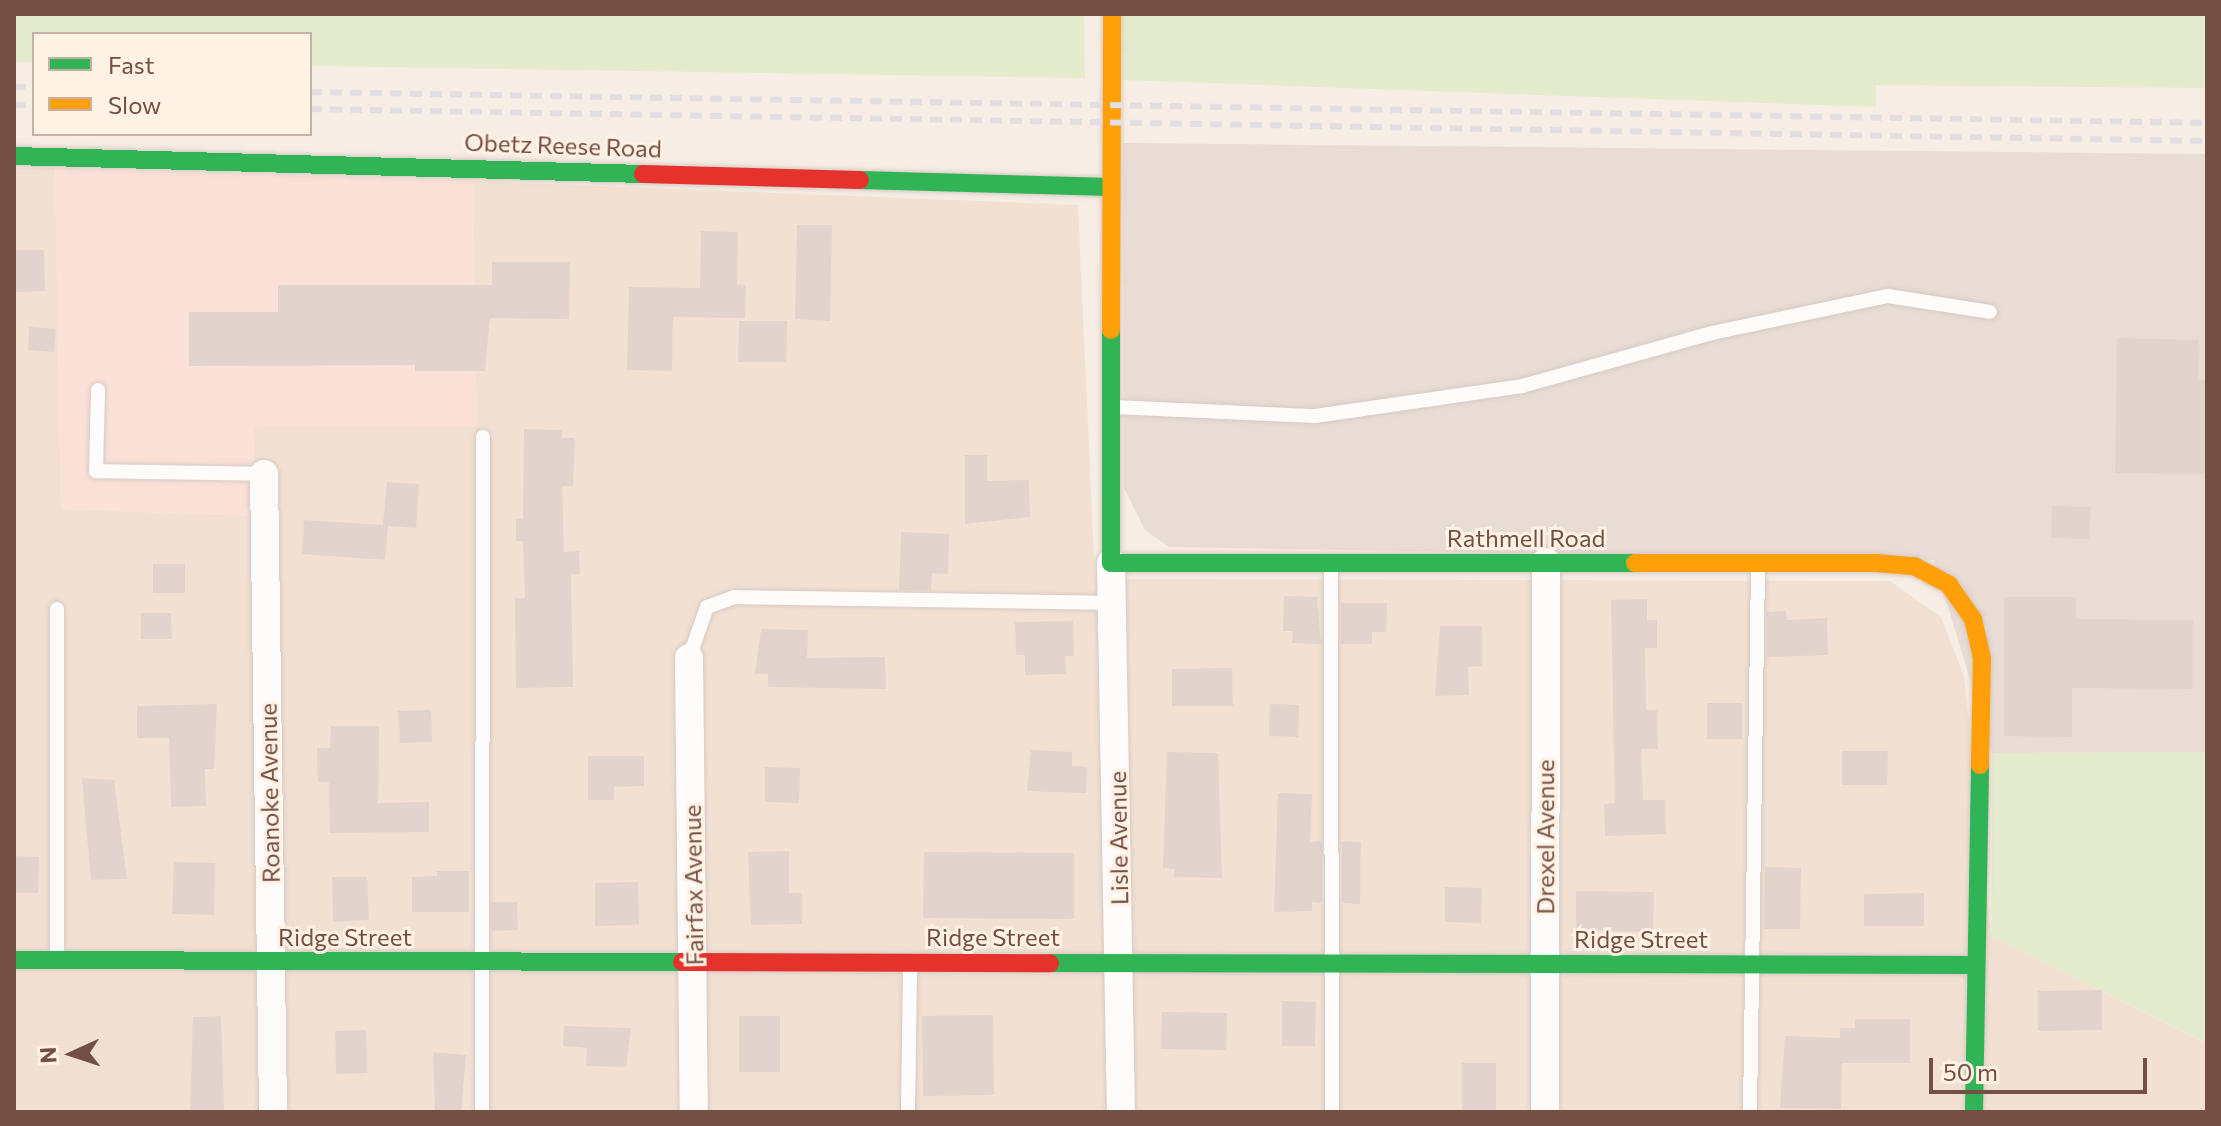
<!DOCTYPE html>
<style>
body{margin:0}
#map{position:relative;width:2221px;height:1126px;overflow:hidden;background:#f6ede4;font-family:Commissioner,sans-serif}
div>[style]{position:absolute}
.residential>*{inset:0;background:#f2e1d3}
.commercial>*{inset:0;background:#fbe1d8}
.industrial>*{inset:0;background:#e8dcd5}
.green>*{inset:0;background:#e4eccd}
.building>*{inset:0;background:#e2d4cc}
.roads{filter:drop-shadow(0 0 2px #d7cac3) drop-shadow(0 0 2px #d7cac3)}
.lane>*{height:14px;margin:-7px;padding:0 7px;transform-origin:7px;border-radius:7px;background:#fefcfb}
.street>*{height:28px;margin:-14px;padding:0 14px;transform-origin:14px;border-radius:14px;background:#fefcfb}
.fast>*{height:18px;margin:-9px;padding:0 9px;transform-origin:9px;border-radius:9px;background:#30b455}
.slow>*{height:18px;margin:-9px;padding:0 9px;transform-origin:9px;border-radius:9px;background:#ff9f0a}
.jam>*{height:18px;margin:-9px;padding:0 9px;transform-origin:9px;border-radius:9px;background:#e5322d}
.rail>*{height:6px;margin-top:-3px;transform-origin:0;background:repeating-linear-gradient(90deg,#e2dfe3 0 12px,transparent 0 20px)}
span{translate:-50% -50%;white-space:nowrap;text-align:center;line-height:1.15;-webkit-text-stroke:6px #fff1e4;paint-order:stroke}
.street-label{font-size:24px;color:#744f45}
.frame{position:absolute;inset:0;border:16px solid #744f45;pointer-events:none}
.legend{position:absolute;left:32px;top:32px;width:280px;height:104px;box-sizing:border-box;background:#fff1e4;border:2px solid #c7b0a4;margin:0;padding:10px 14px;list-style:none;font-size:24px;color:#744f45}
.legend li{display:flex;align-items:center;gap:16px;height:40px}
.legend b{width:40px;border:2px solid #c7b0a4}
.north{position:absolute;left:32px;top:1014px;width:80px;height:80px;-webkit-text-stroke:6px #fff1e4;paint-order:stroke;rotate:267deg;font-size:22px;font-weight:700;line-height:32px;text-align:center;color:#744f45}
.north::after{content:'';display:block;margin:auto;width:28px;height:36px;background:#744f45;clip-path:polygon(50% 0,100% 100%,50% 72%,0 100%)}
.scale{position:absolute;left:1929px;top:1058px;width:218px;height:36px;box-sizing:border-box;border:4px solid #744f45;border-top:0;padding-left:10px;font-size:24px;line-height:28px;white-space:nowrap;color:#744f45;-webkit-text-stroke:6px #fff1e4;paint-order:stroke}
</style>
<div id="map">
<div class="residential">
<i style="clip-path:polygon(14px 168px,55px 168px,61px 509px,253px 516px,254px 426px,473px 181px,1078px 205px,1095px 579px,1890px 581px,1941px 617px,1964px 676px,1991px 936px,2203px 1042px,2207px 1023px,2207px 1112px,14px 1112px)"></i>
</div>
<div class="commercial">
<i style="clip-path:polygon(55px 168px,473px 181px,477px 427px,254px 426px,253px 516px,61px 509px)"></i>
</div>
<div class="industrial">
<i style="clip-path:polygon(1123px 143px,2207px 154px,2207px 752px,1992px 753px,1934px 560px,1169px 547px,1145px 530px,1124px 488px)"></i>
</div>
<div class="green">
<i style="clip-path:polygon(14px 14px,1084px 14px,1085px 78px,310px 66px,310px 34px,34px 34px,34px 62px,14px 62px)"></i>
<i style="clip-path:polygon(1123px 14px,2207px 14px,2207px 88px,1876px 85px,1876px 107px,1123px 80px)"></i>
<i style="clip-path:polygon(2207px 752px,2207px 1023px,2204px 1042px,1991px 936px,1992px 753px)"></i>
</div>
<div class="building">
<i style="clip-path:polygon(797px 225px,832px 225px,830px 321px,795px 319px)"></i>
<i style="clip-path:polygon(701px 231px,738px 232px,737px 285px,746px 285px,745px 318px,673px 317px,672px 371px,627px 370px,629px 287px,700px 288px)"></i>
<i style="clip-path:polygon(14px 250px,44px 250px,45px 291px,14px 292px)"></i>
<i style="clip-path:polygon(492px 262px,570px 262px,569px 319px,490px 318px,485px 371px,415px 371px,415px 365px,189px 366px,189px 312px,278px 312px,278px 285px,492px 285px)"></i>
<i style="clip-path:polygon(739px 321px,787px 321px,786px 362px,738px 362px)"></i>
<i style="clip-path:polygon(29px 327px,56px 329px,54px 352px,28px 350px)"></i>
<i style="clip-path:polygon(2117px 338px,2199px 340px,2198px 380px,2207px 380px,2207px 474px,2115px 473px)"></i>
<i style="clip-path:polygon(524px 429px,562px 430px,562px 438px,575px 438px,573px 486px,562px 486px,564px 552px,579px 551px,580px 574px,571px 574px,573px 687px,516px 688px,515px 598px,525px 598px,523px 541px,516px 541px,516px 519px,523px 518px)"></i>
<i style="clip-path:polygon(965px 455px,987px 455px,987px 481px,1029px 480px,1030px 517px,965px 524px)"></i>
<i style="clip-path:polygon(387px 482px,419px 484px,416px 528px,388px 526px,385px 560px,302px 554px,304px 520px,383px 525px)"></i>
<i style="clip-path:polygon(2052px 506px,2091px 507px,2089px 539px,2051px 538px)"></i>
<i style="clip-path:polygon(901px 532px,949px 534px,948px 574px,932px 573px,931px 590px,899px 590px)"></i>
<i style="clip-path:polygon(153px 564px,185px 564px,185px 593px,153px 593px)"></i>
<i style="clip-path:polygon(1284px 596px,1317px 597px,1321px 644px,1292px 643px,1293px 631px,1283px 631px)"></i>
<i style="clip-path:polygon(2004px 597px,2076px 597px,2076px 619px,2193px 620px,2193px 689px,2072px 688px,2072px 737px,2004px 736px)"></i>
<i style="clip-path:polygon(1647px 599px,1647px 620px,1657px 620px,1657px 648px,1645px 648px,1646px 710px,1657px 710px,1658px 749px,1641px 749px,1643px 800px,1665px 800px,1666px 834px,1605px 836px,1604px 804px,1615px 803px,1611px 600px)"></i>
<i style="clip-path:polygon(1341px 603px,1387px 603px,1386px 632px,1372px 632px,1372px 644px,1341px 644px)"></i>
<i style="clip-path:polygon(1786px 611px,1787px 620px,1827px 618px,1828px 655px,1767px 657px,1767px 612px)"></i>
<i style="clip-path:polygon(141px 613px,171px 613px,172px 639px,141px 639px)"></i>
<i style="clip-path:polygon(1073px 621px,1074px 656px,1065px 656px,1066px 674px,1025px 675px,1025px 655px,1016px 655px,1015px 622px)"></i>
<i style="clip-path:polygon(1440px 626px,1482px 626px,1482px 666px,1468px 667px,1469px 695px,1435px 696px)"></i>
<i style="clip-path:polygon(761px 629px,808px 630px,807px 658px,885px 657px,886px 689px,768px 687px,768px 674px,755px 674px)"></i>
<i style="clip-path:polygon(1232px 668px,1233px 706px,1172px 706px,1172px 669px)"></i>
<i style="clip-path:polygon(1707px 703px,1742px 703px,1742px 739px,1707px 739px)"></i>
<i style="clip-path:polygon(217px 704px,214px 769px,205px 769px,206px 806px,171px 807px,169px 738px,137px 738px,137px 706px)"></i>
<i style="clip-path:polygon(1270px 704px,1299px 705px,1298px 737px,1269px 736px)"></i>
<i style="clip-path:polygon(431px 710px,432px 742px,400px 743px,398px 711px)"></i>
<i style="clip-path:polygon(331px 726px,379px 726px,378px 803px,429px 802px,429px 832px,330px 833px,329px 782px,318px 782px,317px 748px,330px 748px)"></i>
<i style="clip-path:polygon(1031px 750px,1072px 752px,1072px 766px,1087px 767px,1086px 793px,1027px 791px)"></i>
<i style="clip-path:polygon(1842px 751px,1888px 751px,1887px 785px,1842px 785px)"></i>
<i style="clip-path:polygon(1167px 752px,1218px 753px,1222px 878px,1174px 877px,1174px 869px,1163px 868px)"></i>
<i style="clip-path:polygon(588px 756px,644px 756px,644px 786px,614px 787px,614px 800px,588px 800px)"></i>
<i style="clip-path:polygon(765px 767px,800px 768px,799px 803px,765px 802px)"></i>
<i style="clip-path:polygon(82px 778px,114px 780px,127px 879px,91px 880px)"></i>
<i style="clip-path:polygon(1278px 793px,1312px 794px,1310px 842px,1322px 841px,1322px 903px,1312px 902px,1312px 911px,1274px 912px)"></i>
<i style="clip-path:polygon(1342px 841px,1361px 842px,1360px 904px,1342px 903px)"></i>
<i style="clip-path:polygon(789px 851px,789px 893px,802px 893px,802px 924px,751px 925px,748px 852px)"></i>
<i style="clip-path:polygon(924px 852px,1074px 853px,1074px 919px,923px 918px)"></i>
<i style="clip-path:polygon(14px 856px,39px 857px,38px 893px,14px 893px)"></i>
<i style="clip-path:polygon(174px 862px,215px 863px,214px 915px,172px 914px)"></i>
<i style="clip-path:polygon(1765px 867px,1801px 868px,1800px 929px,1764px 929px)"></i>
<i style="clip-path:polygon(437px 871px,469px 871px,469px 912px,412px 912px,412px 877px,437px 876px)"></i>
<i style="clip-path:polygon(332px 877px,367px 877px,369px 920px,333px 922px)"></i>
<i style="clip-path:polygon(638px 882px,639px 925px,595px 926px,595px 883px)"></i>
<i style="clip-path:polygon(1445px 887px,1482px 888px,1481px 923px,1445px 922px)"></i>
<i style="clip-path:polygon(1576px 891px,1654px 892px,1653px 932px,1576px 930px)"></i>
<i style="clip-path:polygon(1924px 893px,1924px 926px,1864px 926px,1864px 894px)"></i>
<i style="clip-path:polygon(492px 902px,517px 902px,518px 930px,492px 931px)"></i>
<i style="clip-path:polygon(2102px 990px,2102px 1030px,2038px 1031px,2038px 991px)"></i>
<i style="clip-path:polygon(1282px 1001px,1316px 1002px,1315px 1046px,1282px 1046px)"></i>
<i style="clip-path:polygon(1162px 1012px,1227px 1013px,1226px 1050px,1161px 1049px)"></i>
<i style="clip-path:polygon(993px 1015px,994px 1095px,923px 1096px,922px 1016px)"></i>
<i style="clip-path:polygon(221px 1016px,224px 1112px,190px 1112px,193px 1017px)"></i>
<i style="clip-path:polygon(739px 1016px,780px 1016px,780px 1072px,739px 1072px)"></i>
<i style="clip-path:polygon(1855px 1019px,1910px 1019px,1910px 1063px,1842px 1063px,1841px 1109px,1780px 1108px,1785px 1036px,1840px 1038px,1840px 1028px,1855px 1028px)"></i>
<i style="clip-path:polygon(564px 1026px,631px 1028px,626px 1067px,586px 1066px,587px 1048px,563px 1046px)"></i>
<i style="clip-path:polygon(366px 1030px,367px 1073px,336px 1074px,335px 1031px)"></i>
<i style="clip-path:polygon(433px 1052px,466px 1055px,461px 1112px,435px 1112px)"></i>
<i style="clip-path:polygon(1462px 1063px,1496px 1063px,1496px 1112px,1462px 1112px)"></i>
</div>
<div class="roads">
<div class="lane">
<i style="left:98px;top:390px;width:81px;rotate:91.4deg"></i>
<i style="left:96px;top:471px;width:168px;rotate:1deg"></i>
<i style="left:1114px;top:407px;width:201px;rotate:2.6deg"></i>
<i style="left:1315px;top:416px;width:209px;rotate:-8.2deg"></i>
<i style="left:1522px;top:386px;width:197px;rotate:-15.6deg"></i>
<i style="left:1712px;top:333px;width:180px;rotate:-11.9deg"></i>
<i style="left:1888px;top:296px;width:103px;rotate:8.9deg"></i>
<i style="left:1331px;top:564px;width:548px;rotate:89.9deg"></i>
<i style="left:689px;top:658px;width:54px;rotate:-70.6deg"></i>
<i style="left:707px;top:607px;width:29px;rotate:-20deg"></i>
<i style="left:734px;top:597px;width:378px;rotate:0.9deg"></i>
<i style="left:57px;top:956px;width:347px;rotate:-90deg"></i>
<i style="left:482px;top:1112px;width:675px;rotate:-89.92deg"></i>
<i style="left:908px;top:1112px;width:148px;rotate:-89.2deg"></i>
<i style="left:1750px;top:1112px;width:545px;rotate:-89.16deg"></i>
</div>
<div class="street">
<i style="left:264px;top:474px;width:638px;rotate:89.19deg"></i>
<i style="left:1111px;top:563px;width:549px;rotate:88.96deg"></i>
<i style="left:689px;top:658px;width:454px;rotate:89.4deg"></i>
<i style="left:1545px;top:1112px;width:550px;rotate:-89.9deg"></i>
</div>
<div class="fast">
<i style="left:14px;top:156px;width:629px;rotate:1.64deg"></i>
<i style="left:860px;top:180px;width:250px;rotate:1.6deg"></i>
<i style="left:1111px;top:330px;width:233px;rotate:90deg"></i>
<i style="left:1111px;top:563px;width:524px"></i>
<i style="left:14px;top:960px;width:668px;rotate:0.17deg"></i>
<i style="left:1050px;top:963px;width:922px;rotate:0.12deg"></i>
<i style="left:1974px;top:1112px;width:347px;rotate:-89deg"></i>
</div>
<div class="slow">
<i style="left:1111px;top:330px;width:316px;rotate:-89.8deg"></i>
<i style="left:1635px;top:563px;width:241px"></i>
<i style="left:1876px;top:563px;width:38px;rotate:5deg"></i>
<i style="left:1914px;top:566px;width:40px;rotate:28deg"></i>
<i style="left:1949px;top:585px;width:42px;rotate:54.8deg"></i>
<i style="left:1973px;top:619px;width:40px;rotate:77deg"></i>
<i style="left:1982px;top:658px;width:107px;rotate:91.1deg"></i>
</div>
<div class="jam">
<i style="left:643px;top:174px;width:217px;rotate:1.6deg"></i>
<i style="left:682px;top:962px;width:368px;rotate:0.2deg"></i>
</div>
</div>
<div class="rail">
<i style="left:14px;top:87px;width:20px"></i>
<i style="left:310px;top:92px;width:1897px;rotate:0.94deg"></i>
<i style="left:14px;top:105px;width:20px"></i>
<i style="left:310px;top:109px;width:1897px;rotate:0.97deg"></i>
</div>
<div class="street-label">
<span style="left:563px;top:145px;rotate:2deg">Obetz Reese Road</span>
<span style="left:1526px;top:538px">Rathmell Road</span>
<span style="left:269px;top:793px;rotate:-91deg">Roanoke Avenue</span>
<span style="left:1545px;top:837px;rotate:-90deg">Drexel Avenue</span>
<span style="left:1118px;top:838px;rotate:-91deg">Lisle Avenue</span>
<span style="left:693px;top:885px;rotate:-91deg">Fairfax Avenue</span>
<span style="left:345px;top:937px">Ridge Street</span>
<span style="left:993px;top:937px">Ridge Street</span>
<span style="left:1641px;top:939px">Ridge Street</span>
</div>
<div class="frame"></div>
<ul class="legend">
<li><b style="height:10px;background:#30b455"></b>Fast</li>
<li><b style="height:10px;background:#ff9f0a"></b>Slow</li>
</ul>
<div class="north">N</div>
<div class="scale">50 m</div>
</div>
